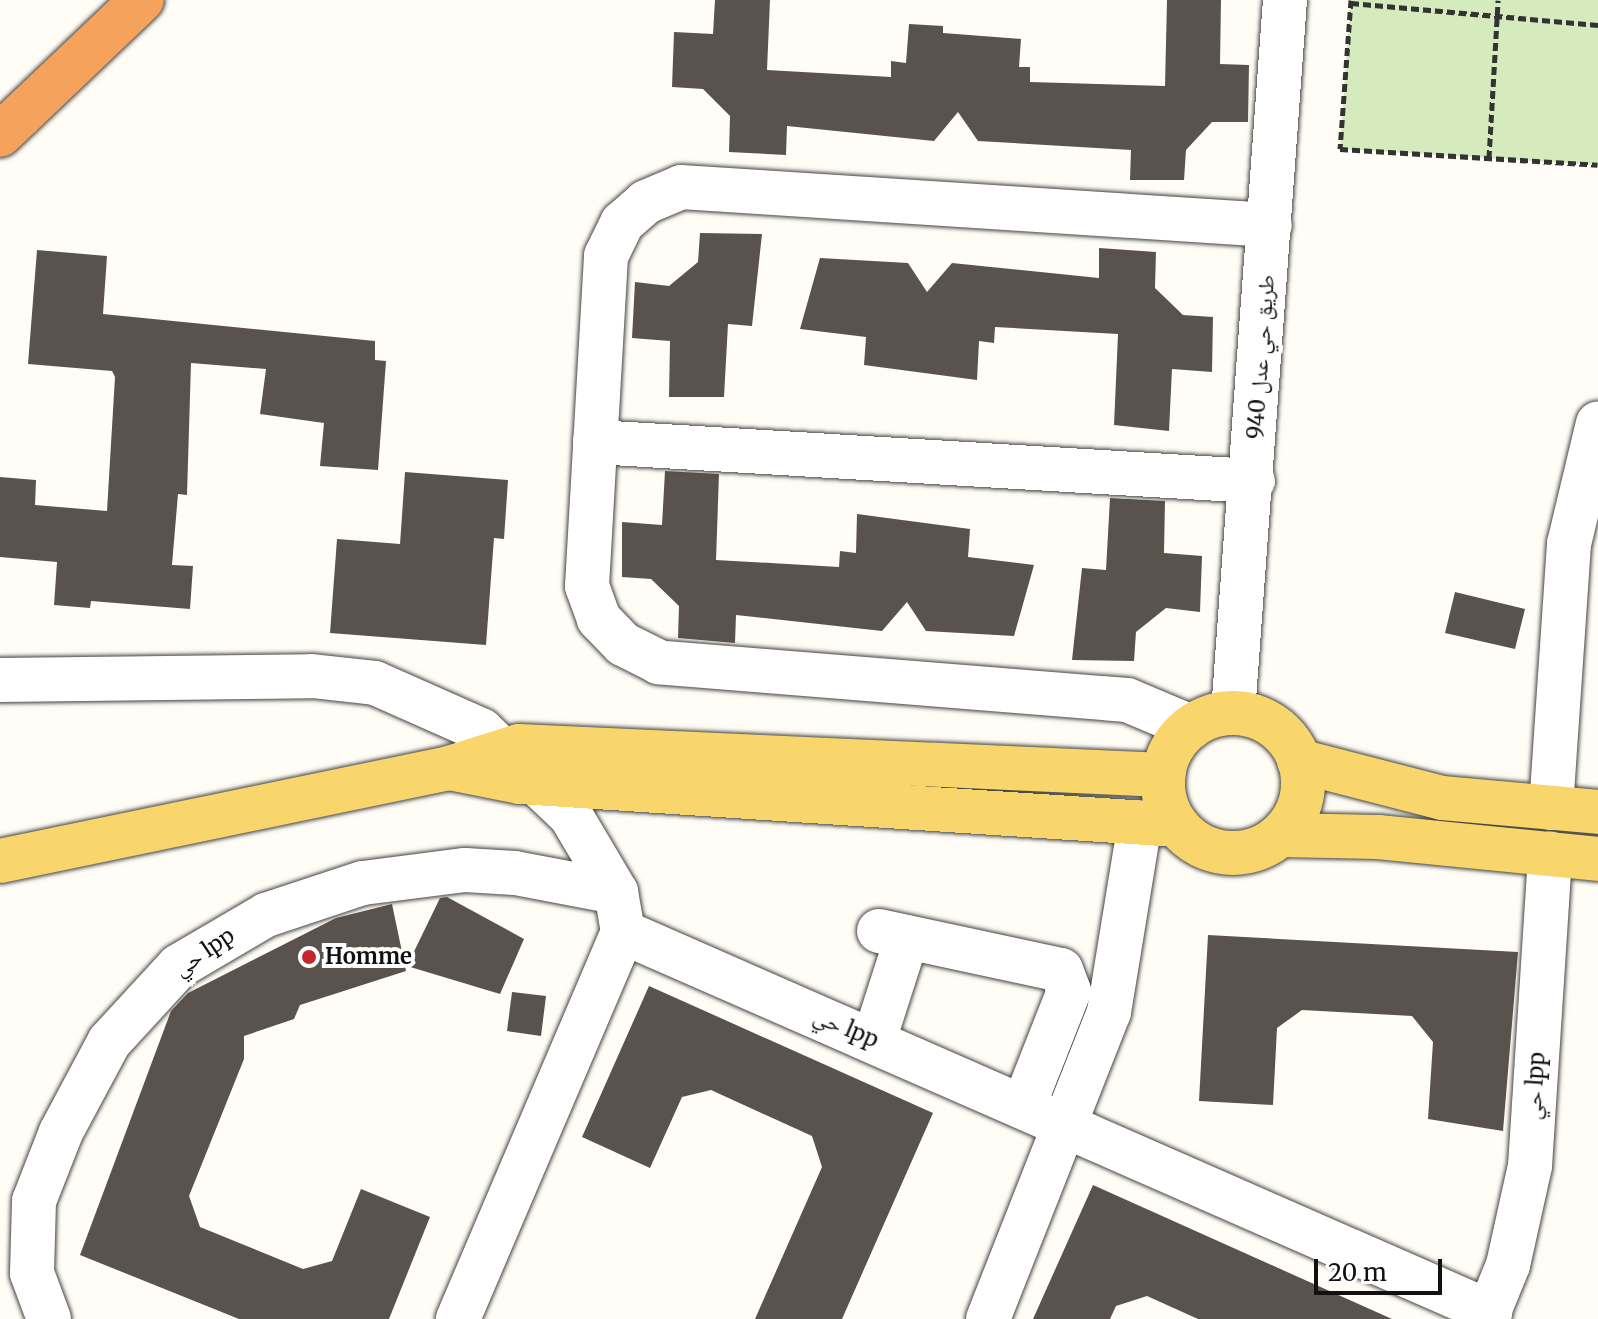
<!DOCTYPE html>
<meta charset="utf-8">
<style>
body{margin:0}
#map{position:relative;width:1598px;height:1319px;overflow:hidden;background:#fffdf5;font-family:Merriweather,"Noto Naskh Arabic",serif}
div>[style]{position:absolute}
.green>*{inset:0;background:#d5ebbd}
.building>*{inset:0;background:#5a524d}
.path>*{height:5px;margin-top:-2.5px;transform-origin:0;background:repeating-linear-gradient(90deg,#333 0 8px,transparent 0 12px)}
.roads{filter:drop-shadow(0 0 2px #444) drop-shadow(0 0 2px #444)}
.minor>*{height:44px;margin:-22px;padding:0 22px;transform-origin:22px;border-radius:22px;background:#fff}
.major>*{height:44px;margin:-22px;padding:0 22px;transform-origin:22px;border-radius:22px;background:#f9d66b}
.major>.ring{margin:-22px;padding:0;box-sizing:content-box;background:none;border:44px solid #f9d66b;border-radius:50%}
.highway>*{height:44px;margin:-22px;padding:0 22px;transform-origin:22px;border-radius:22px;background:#f5a25d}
.dots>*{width:22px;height:22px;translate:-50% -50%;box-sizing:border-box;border:4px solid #fff;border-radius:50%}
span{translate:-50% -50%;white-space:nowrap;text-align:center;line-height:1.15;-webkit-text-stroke:8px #fff;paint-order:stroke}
.street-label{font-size:22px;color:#111}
.poi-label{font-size:22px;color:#111;font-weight:700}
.left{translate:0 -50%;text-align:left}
.scale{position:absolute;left:1314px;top:1259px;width:128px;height:36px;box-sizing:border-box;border:4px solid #111;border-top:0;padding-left:10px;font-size:24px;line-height:28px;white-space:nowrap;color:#111;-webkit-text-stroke:6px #fff;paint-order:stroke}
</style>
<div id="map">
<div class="green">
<i style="clip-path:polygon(1350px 0,1598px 0,1598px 165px,1340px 149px)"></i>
</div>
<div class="building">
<i style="clip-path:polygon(715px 0,770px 0,767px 70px,891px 77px,891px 61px,906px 63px,909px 24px,943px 26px,943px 33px,1021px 39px,1019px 67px,1030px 67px,1030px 82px,1165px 86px,1167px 0,1221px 0,1220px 64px,1249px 65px,1248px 122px,1212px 122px,1186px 150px,1184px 180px,1130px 180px,1131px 150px,978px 141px,958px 112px,934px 141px,787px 126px,786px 155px,729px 152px,730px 116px,703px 89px,672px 87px,674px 32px,713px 34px)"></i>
<i style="clip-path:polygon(700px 233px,762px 234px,752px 326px,728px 324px,724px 397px,669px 397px,670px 341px,632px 338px,635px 282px,669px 286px,698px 262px)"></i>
<i style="clip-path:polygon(1099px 248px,1156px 252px,1155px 288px,1183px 315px,1213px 317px,1212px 372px,1172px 369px,1169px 431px,1114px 425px,1118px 334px,995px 327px,994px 343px,979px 341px,977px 380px,864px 365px,866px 337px,800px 329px,820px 258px,908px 263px,927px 292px,952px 263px,1099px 278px)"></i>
<i style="clip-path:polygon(37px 250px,107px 256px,103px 314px,375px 341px,375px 360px,386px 361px,378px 470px,320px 466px,324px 423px,260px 414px,266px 369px,191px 363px,187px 495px,178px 494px,172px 565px,193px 566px,190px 609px,91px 601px,90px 608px,54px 605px,57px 562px,0 557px,0 477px,36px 480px,35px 505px,107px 511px,115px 377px,112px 371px,28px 364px)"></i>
<i style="clip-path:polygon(665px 471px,719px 474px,716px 560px,839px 567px,840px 551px,856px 553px,857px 514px,970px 529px,968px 557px,1034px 565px,1014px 636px,926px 631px,907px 602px,882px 631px,736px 615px,735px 643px,678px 638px,679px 606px,651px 579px,622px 577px,622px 522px,662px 525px)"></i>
<i style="clip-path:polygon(405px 472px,508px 480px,504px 539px,494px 538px,486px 645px,330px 633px,337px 539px,400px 544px)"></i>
<i style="clip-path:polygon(1110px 498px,1165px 501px,1164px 553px,1202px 556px,1200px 612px,1166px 608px,1136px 632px,1134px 661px,1072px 660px,1082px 568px,1106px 570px)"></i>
<i style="clip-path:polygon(1455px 592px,1525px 609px,1515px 649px,1445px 633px)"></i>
<i style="clip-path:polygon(447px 897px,524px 939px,500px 994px,407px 966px,440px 898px)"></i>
<i style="clip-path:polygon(392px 904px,406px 971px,300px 1005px,294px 1019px,244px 1036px,244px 1059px,189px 1196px,200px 1227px,303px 1269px,332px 1261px,361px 1189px,430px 1217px,389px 1319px,239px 1319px,80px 1255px,171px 1011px,188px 993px,336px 918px)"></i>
<i style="clip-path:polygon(1208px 935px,1518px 952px,1503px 1131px,1428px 1119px,1433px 1042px,1412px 1016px,1302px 1010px,1277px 1028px,1273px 1105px,1199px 1101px)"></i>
<i style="clip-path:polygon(649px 986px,933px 1113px,842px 1319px,755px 1319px,822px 1167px,812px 1136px,711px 1090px,682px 1097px,650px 1168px,582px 1137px)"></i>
<i style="clip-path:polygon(512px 992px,546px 996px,541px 1036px,507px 1031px)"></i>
<i style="clip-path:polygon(1093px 1185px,1392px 1319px,1198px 1319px,1147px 1296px,1116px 1306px,1110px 1319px,1033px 1319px)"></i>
</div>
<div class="path">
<i style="left:1351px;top:0;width:149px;rotate:94.2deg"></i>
<i style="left:1340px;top:149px;width:258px;rotate:3.5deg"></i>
<i style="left:1351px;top:3px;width:248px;rotate:5.1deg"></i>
<i style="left:1489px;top:158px;width:158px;rotate:-86.7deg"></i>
</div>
<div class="roads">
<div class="minor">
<i style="left:595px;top:442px;width:659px;rotate:3.39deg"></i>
<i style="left:0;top:680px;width:312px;rotate:-0.7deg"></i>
<i style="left:312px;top:676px;width:63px;rotate:6.3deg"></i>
<i style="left:375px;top:683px;width:116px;rotate:23.9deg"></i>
<i style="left:481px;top:730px;width:124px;rotate:43.7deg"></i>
<i style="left:571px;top:816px;width:88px;rotate:59.4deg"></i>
<i style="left:616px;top:892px;width:41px;rotate:80.1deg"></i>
<i style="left:623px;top:932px;width:421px;rotate:113.1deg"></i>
<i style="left:1233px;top:713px;width:715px;rotate:-85.83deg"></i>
<i style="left:1191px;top:727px;width:69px;rotate:-157.1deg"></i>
<i style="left:1127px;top:700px;width:470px;rotate:-175.4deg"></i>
<i style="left:659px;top:662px;width:40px;rotate:-153.4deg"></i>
<i style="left:623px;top:644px;width:35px;rotate:-134deg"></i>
<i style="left:599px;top:619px;width:35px;rotate:-110deg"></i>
<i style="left:587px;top:586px;width:331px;rotate:-86.7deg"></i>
<i style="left:606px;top:256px;width:37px;rotate:-64deg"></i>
<i style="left:622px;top:223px;width:32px;rotate:-41deg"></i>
<i style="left:646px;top:202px;width:38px;rotate:-23deg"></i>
<i style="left:681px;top:187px;width:590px;rotate:3.69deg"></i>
<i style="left:1551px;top:808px;width:265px;rotate:-86.1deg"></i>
<i style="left:1569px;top:544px;width:124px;rotate:-76.5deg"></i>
<i style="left:879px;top:931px;width:186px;rotate:12.1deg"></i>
<i style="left:1061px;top:970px;width:22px;rotate:69deg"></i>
<i style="left:1069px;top:991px;width:123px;rotate:111.5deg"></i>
<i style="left:623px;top:932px;width:947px;rotate:23.67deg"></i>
<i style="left:874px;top:1040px;width:108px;rotate:-72.2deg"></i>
<i style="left:49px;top:1319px;width:49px;rotate:-110.3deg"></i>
<i style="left:32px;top:1273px;width:72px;rotate:-88.4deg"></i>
<i style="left:34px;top:1201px;width:74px;rotate:-68.6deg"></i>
<i style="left:61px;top:1132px;width:102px;rotate:-61.9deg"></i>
<i style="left:109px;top:1042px;width:103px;rotate:-47.4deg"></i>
<i style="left:179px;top:966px;width:101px;rotate:-30.4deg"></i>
<i style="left:266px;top:915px;width:102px;rotate:-18.3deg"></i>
<i style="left:363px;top:883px;width:103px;rotate:-7.3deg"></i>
<i style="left:465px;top:870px;width:50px;rotate:3.4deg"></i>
<i style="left:515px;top:873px;width:103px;rotate:10.7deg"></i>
<i style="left:988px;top:1319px;width:330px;rotate:-68.5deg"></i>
<i style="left:1109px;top:1012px;width:192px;rotate:-80.7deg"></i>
<i style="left:1486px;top:1319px;width:58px;rotate:-67.8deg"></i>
<i style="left:1508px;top:1265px;width:101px;rotate:-77.5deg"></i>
<i style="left:1530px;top:1166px;width:313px;rotate:-86.3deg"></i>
</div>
<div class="major">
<i class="ring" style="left:1163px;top:713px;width:96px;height:96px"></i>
<i style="left:1299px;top:761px;width:148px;rotate:14.5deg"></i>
<i style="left:1442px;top:798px;width:157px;rotate:5.1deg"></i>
<i style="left:449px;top:768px;width:72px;rotate:11.2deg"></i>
<i style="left:520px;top:782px;width:658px;rotate:3.74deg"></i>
<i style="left:1281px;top:835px;width:97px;rotate:1.2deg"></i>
<i style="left:1378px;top:837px;width:221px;rotate:5.7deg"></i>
<i style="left:0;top:861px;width:459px;rotate:-11.7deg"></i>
<i style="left:449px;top:768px;width:73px;rotate:-17.4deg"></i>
<i style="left:519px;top:746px;width:645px;rotate:2.58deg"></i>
</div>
<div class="highway">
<i style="left:0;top:135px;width:196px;rotate:-43.6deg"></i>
</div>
</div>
<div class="dots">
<i style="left:309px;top:957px;background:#c4262e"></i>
</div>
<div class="street-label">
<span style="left:1261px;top:357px;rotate:-86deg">طريق حي عدل 940</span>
<span style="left:204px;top:952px;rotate:-34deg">حي lpp</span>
<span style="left:846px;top:1028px;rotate:23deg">حي lpp</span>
<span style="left:1535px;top:1086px;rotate:-86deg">حي lpp</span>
</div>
<div class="poi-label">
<span class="left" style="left:325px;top:957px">Homme</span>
</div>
<div class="scale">20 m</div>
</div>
